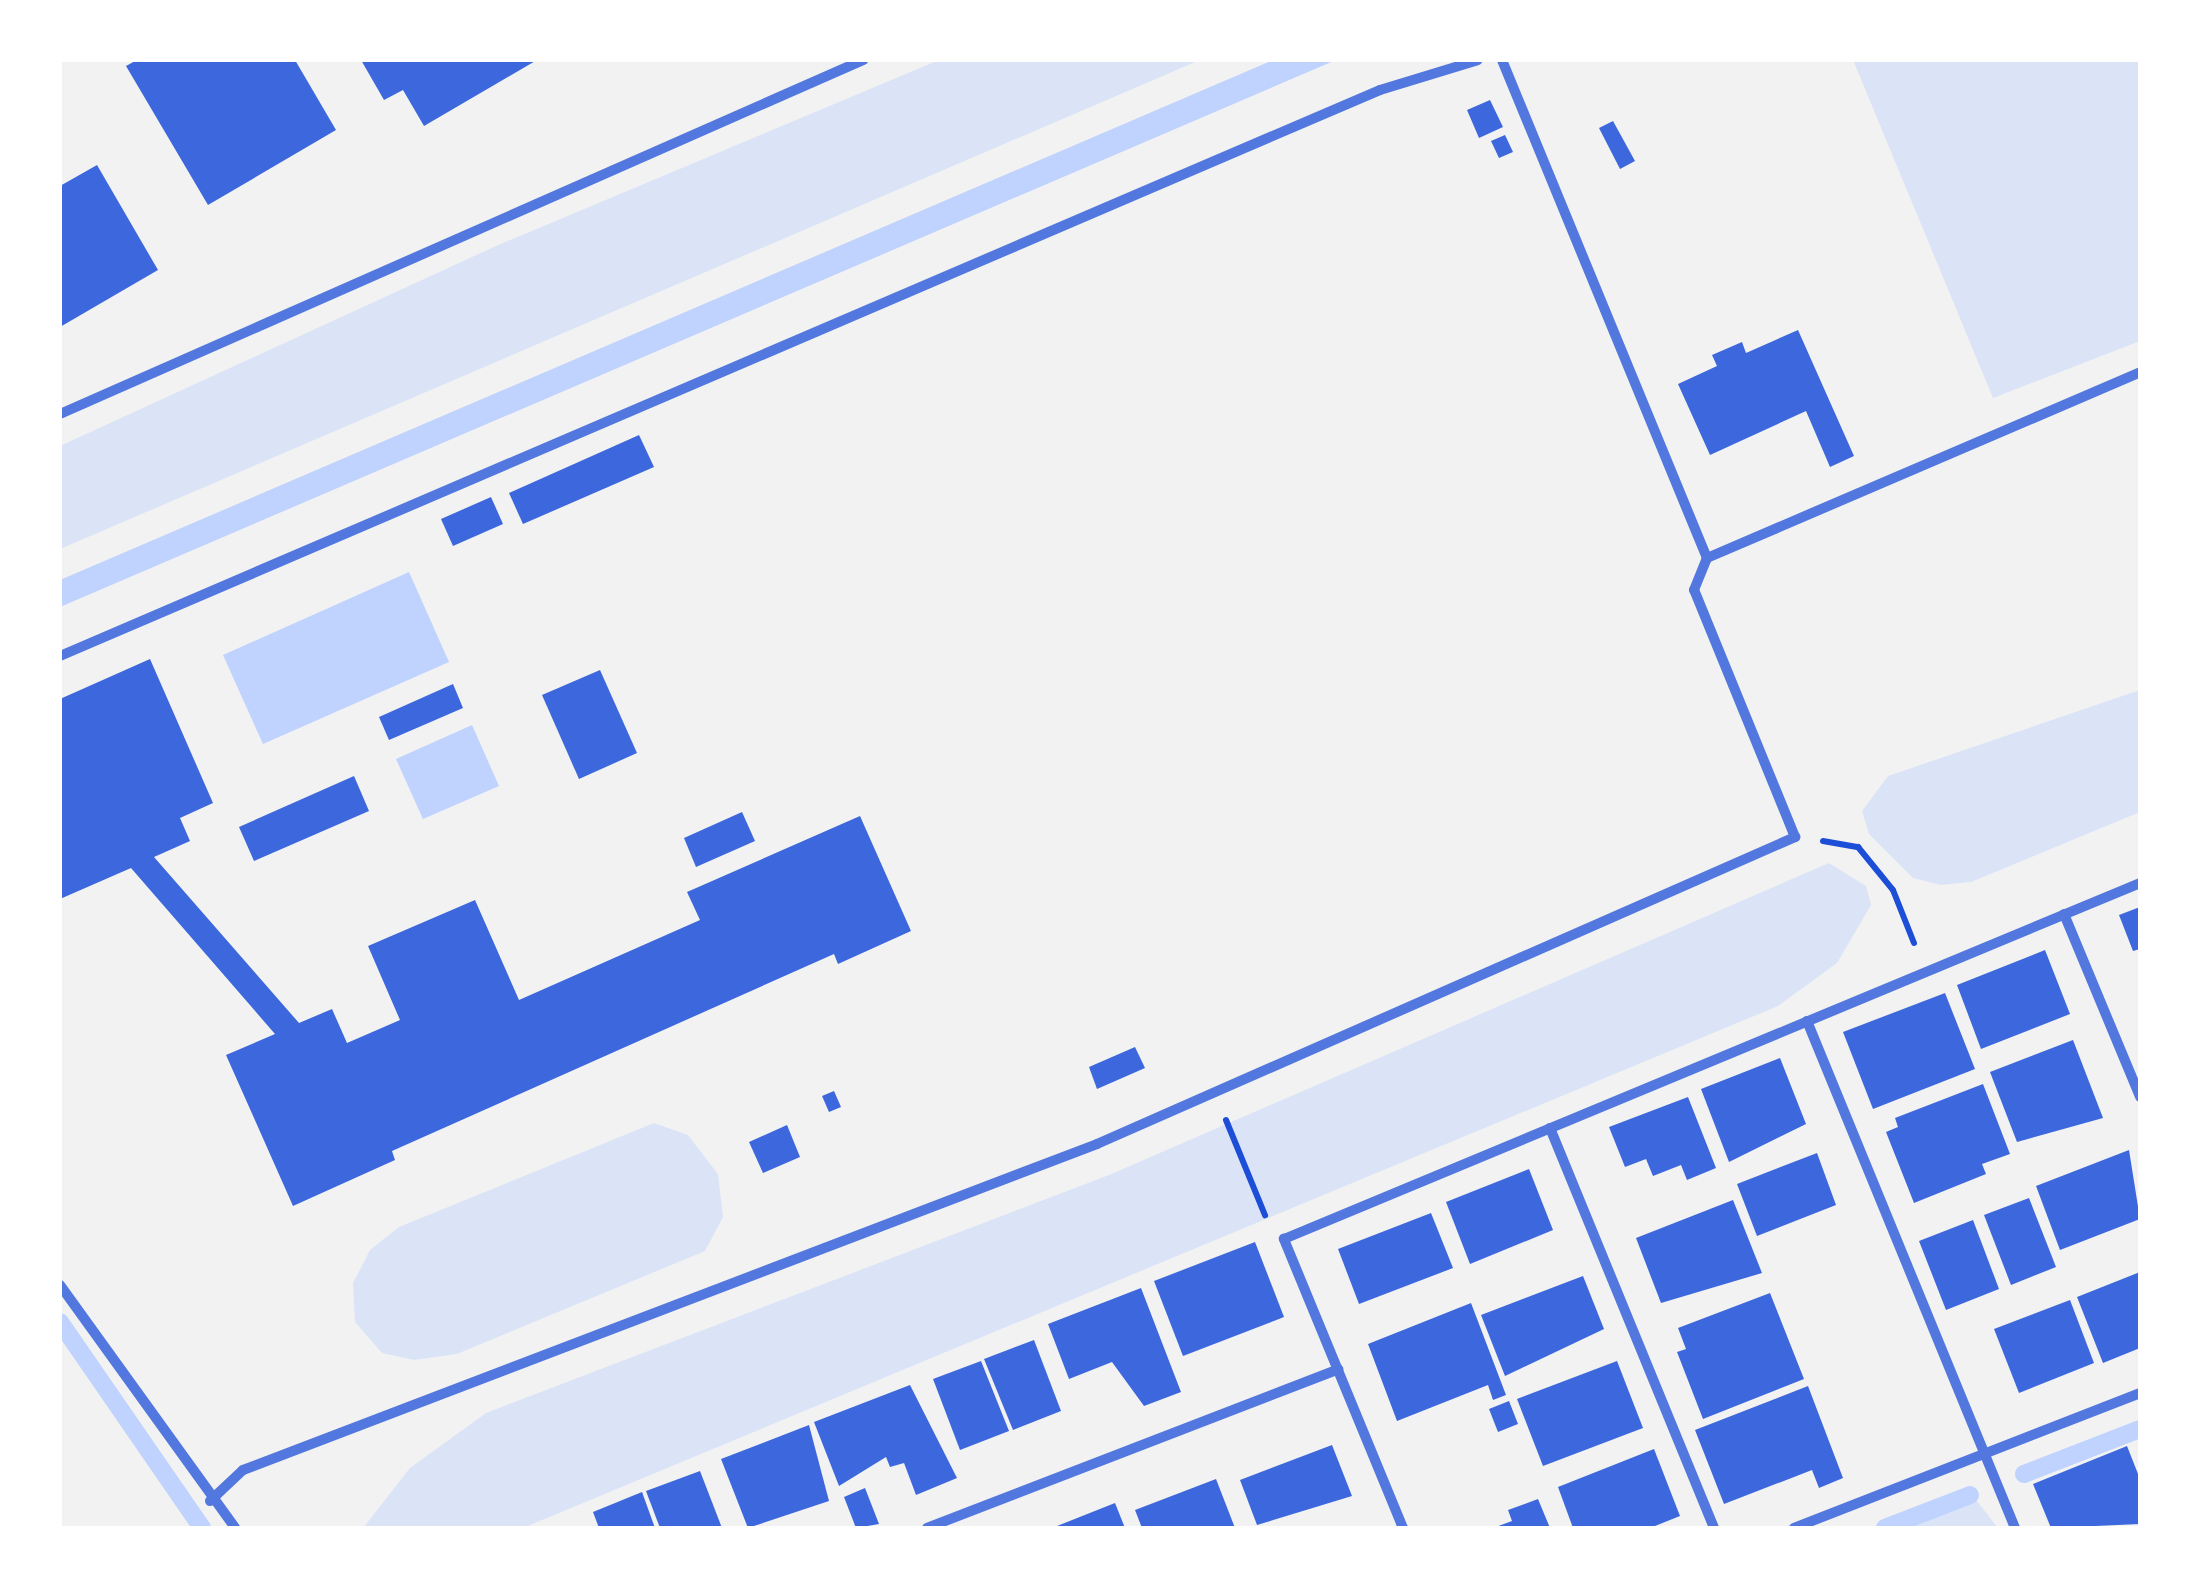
<!DOCTYPE html>
<style>
body{margin:0}
#map{position:relative;width:2200px;height:1588px;overflow:hidden;background:#f2f2f2;font-family:Merriweather,serif}
div>[style]{position:absolute}
.green>*{inset:0;background:#dbe4f7}
.water>*{inset:0;background:#bfd3fe}
.stream>*{height:18px;margin:-9px;padding:0 9px;transform-origin:9px;border-radius:9px;background:#bfd3fe}
.building>*{inset:0;background:#3d67dc}
.path>*{height:6px;margin:-3px;padding:0 3px;transform-origin:3px;border-radius:3px;background:#1d4ed8}
.minor>*{height:10px;margin:-5px;padding:0 5px;transform-origin:5px;border-radius:5px;background:#5277de}
span{translate:-50% -50%;white-space:nowrap;text-align:center;line-height:1.15;-webkit-text-stroke:8px #fff;paint-order:stroke}
.frame{position:absolute;inset:0;border:62px solid #fff;pointer-events:none}
</style>
<div id="map">
<div class="green">
<i style="clip-path:polygon(939px 60px,1200px 60px,60px 549px,60px 446px,496px 246px)"></i>
<i style="clip-path:polygon(1853px 60px,2140px 60px,2140px 341px,1993px 398px)"></i>
<i style="clip-path:polygon(2140px 690px,2140px 812px,1971px 882px,1941px 885px,1913px 878px,1869px 834px,1862px 811px,1888px 776px)"></i>
<i style="clip-path:polygon(1829px 863px,1866px 886px,1871px 905px,1837px 963px,1778px 1006px,523px 1528px,363px 1528px,410px 1468px,486px 1413px,1109px 1175px)"></i>
<i style="clip-path:polygon(654px 1123px,688px 1135px,718px 1174px,723px 1217px,705px 1251px,457px 1354px,414px 1360px,382px 1353px,355px 1322px,353px 1283px,370px 1250px,399px 1227px)"></i>
<i style="clip-path:polygon(1977px 1501px,1998px 1528px,1907px 1528px)"></i>
</div>
<div class="water">
<i style="clip-path:polygon(1273px 60px,1336px 60px,60px 607px,60px 580px)"></i>
<i style="clip-path:polygon(409px 572px,449px 662px,263px 744px,223px 655px)"></i>
<i style="clip-path:polygon(472px 725px,499px 786px,423px 819px,396px 759px)"></i>
</div>
<div class="stream">
<i style="left:60px;top:1322px;width:250px;rotate:55.4deg"></i>
<i style="left:2024px;top:1474px;width:124px;rotate:-21.2deg"></i>
<i style="left:1885px;top:1528px;width:91px;rotate:-21.2deg"></i>
</div>
<div class="building">
<i style="clip-path:polygon(137px 60px,295px 60px,336px 130px,208px 205px,126px 66px)"></i>
<i style="clip-path:polygon(361px 60px,537px 60px,424px 126px,403px 90px,384px 100px)"></i>
<i style="clip-path:polygon(1490px 100px,1503px 127px,1479px 138px,1467px 110px)"></i>
<i style="clip-path:polygon(1613px 121px,1635px 161px,1620px 169px,1599px 128px)"></i>
<i style="clip-path:polygon(1505px 135px,1513px 152px,1499px 158px,1491px 141px)"></i>
<i style="clip-path:polygon(97px 165px,158px 270px,60px 327px,60px 186px)"></i>
<i style="clip-path:polygon(1798px 330px,1854px 456px,1830px 467px,1806px 411px,1710px 455px,1678px 384px,1717px 366px,1712px 355px,1742px 342px,1746px 353px)"></i>
<i style="clip-path:polygon(639px 435px,654px 467px,523px 524px,509px 493px)"></i>
<i style="clip-path:polygon(491px 497px,503px 524px,453px 546px,441px 519px)"></i>
<i style="clip-path:polygon(150px 659px,213px 803px,180px 818px,190px 841px,154px 857px,299px 1023px,332px 1009px,347px 1043px,400px 1020px,368px 946px,475px 900px,519px 1000px,700px 920px,687px 892px,860px 816px,911px 931px,838px 964px,834px 954px,392px 1151px,395px 1160px,293px 1206px,226px 1055px,275px 1034px,131px 868px,60px 899px,60px 699px)"></i>
<i style="clip-path:polygon(600px 670px,637px 753px,579px 779px,542px 695px)"></i>
<i style="clip-path:polygon(453px 684px,463px 708px,389px 740px,379px 717px)"></i>
<i style="clip-path:polygon(354px 776px,369px 811px,254px 861px,239px 827px)"></i>
<i style="clip-path:polygon(742px 812px,755px 841px,696px 867px,684px 838px)"></i>
<i style="clip-path:polygon(2140px 907px,2140px 949px,2133px 951px,2119px 915px)"></i>
<i style="clip-path:polygon(2045px 950px,2070px 1014px,1981px 1049px,1957px 985px)"></i>
<i style="clip-path:polygon(1945px 993px,1975px 1069px,1873px 1109px,1843px 1032px)"></i>
<i style="clip-path:polygon(2073px 1040px,2103px 1118px,2017px 1142px,1990px 1072px)"></i>
<i style="clip-path:polygon(1135px 1047px,1145px 1068px,1097px 1089px,1089px 1067px)"></i>
<i style="clip-path:polygon(1780px 1058px,1806px 1124px,1729px 1162px,1701px 1089px)"></i>
<i style="clip-path:polygon(1983px 1084px,2010px 1154px,1982px 1164px,1986px 1174px,1914px 1203px,1886px 1132px,1898px 1127px,1895px 1118px)"></i>
<i style="clip-path:polygon(834px 1091px,841px 1107px,829px 1112px,822px 1096px)"></i>
<i style="clip-path:polygon(1688px 1097px,1716px 1168px,1687px 1180px,1681px 1165px,1653px 1176px,1646px 1159px,1625px 1167px,1609px 1127px)"></i>
<i style="clip-path:polygon(787px 1125px,800px 1157px,763px 1173px,749px 1142px)"></i>
<i style="clip-path:polygon(2129px 1150px,2140px 1219px,2060px 1250px,2036px 1186px)"></i>
<i style="clip-path:polygon(1817px 1153px,1836px 1205px,1757px 1236px,1737px 1184px)"></i>
<i style="clip-path:polygon(1529px 1169px,1553px 1230px,1470px 1264px,1446px 1202px)"></i>
<i style="clip-path:polygon(2029px 1198px,2056px 1267px,2011px 1285px,1984px 1215px)"></i>
<i style="clip-path:polygon(1733px 1200px,1762px 1273px,1661px 1303px,1636px 1238px)"></i>
<i style="clip-path:polygon(1431px 1213px,1453px 1268px,1359px 1304px,1338px 1249px)"></i>
<i style="clip-path:polygon(1973px 1220px,1999px 1289px,1946px 1310px,1919px 1241px)"></i>
<i style="clip-path:polygon(1255px 1242px,1284px 1317px,1183px 1356px,1154px 1281px)"></i>
<i style="clip-path:polygon(2140px 1272px,2140px 1348px,2103px 1363px,2077px 1297px)"></i>
<i style="clip-path:polygon(1583px 1276px,1604px 1329px,1505px 1376px,1481px 1315px)"></i>
<i style="clip-path:polygon(1141px 1288px,1181px 1392px,1144px 1406px,1112px 1362px,1069px 1379px,1048px 1324px)"></i>
<i style="clip-path:polygon(1770px 1293px,1804px 1379px,1703px 1419px,1677px 1352px,1686px 1349px,1678px 1328px)"></i>
<i style="clip-path:polygon(2070px 1300px,2094px 1363px,2019px 1393px,1994px 1329px)"></i>
<i style="clip-path:polygon(1471px 1303px,1506px 1395px,1493px 1400px,1488px 1385px,1397px 1421px,1368px 1344px)"></i>
<i style="clip-path:polygon(1034px 1340px,1061px 1411px,1013px 1430px,984px 1359px)"></i>
<i style="clip-path:polygon(981px 1361px,1009px 1431px,960px 1450px,933px 1379px)"></i>
<i style="clip-path:polygon(1617px 1361px,1643px 1428px,1543px 1466px,1517px 1399px)"></i>
<i style="clip-path:polygon(910px 1385px,957px 1478px,916px 1495px,904px 1463px,890px 1467px,886px 1457px,839px 1486px,814px 1422px)"></i>
<i style="clip-path:polygon(1808px 1386px,1843px 1478px,1819px 1488px,1812px 1470px,1724px 1504px,1695px 1430px)"></i>
<i style="clip-path:polygon(1509px 1401px,1518px 1424px,1498px 1432px,1489px 1409px)"></i>
<i style="clip-path:polygon(809px 1425px,829px 1501px,748px 1528px,721px 1459px)"></i>
<i style="clip-path:polygon(1332px 1445px,1352px 1496px,1257px 1525px,1240px 1480px)"></i>
<i style="clip-path:polygon(2127px 1446px,2140px 1479px,2140px 1524px,2051px 1528px,2033px 1484px)"></i>
<i style="clip-path:polygon(1654px 1449px,1680px 1516px,1650px 1528px,1573px 1528px,1558px 1487px)"></i>
<i style="clip-path:polygon(700px 1471px,722px 1528px,660px 1528px,646px 1491px)"></i>
<i style="clip-path:polygon(1216px 1479px,1235px 1528px,1142px 1528px,1135px 1510px)"></i>
<i style="clip-path:polygon(865px 1488px,879px 1524px,856px 1528px,844px 1497px)"></i>
<i style="clip-path:polygon(642px 1492px,655px 1528px,599px 1528px,593px 1512px)"></i>
<i style="clip-path:polygon(1538px 1499px,1550px 1528px,1493px 1528px,1512px 1521px,1508px 1510px)"></i>
<i style="clip-path:polygon(1115px 1503px,1125px 1528px,1052px 1528px)"></i>
</div>
<div class="path">
<i style="left:1823px;top:841px;width:36px;rotate:10deg"></i>
<i style="left:1858px;top:847px;width:55px;rotate:50.9deg"></i>
<i style="left:1893px;top:890px;width:57px;rotate:68.4deg"></i>
<i style="left:1226px;top:1120px;width:103px;rotate:67.7deg"></i>
</div>
<div class="minor">
<i style="left:1502px;top:60px;width:539px;rotate:67.63deg"></i>
<i style="left:60px;top:414px;width:878px;rotate:-23.79deg"></i>
<i style="left:60px;top:656px;width:1436px;rotate:-23.21deg"></i>
<i style="left:1380px;top:90px;width:102px;rotate:-17deg"></i>
<i style="left:2064px;top:914px;width:198px;rotate:67.4deg"></i>
<i style="left:1807px;top:1021px;width:548px;rotate:67.69deg"></i>
<i style="left:1550px;top:1128px;width:432px;rotate:67.7deg"></i>
<i style="left:60px;top:1285px;width:299px;rotate:54.2deg"></i>
<i style="left:210px;top:1501px;width:45px;rotate:-43.2deg"></i>
<i style="left:243px;top:1470px;width:914px;rotate:-20.89deg"></i>
<i style="left:1097px;top:1144px;width:763px;rotate:-23.74deg"></i>
<i style="left:1795px;top:837px;width:267px;rotate:-112.2deg"></i>
<i style="left:1694px;top:590px;width:35px;rotate:-68deg"></i>
<i style="left:1707px;top:558px;width:471px;rotate:-23.2deg"></i>
<i style="left:927px;top:1528px;width:441px;rotate:-21.1deg"></i>
<i style="left:1403px;top:1528px;width:313px;rotate:-112.4deg"></i>
<i style="left:1284px;top:1239px;width:927px;rotate:-22.58deg"></i>
<i style="left:1794px;top:1528px;width:371px;rotate:-21.3deg"></i>
</div>
<div class="frame"></div>
</div>
